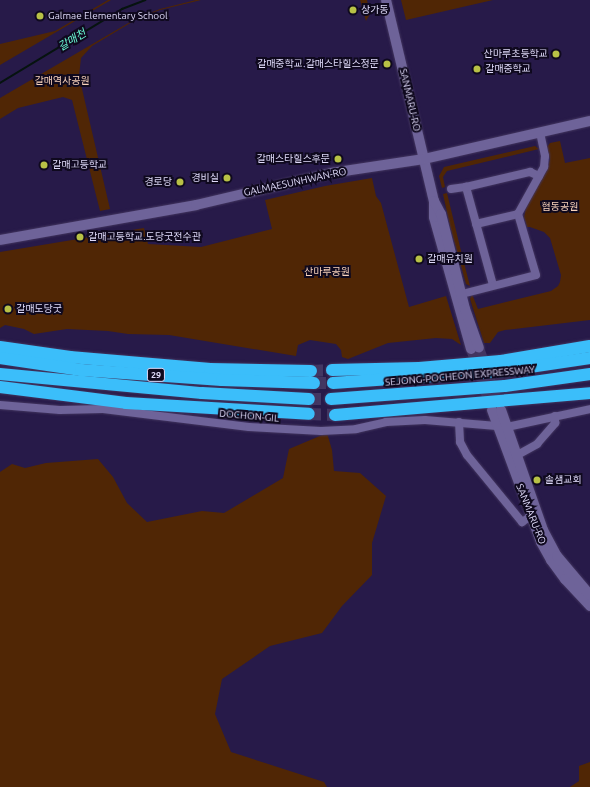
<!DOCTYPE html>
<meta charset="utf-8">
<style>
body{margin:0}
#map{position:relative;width:590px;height:787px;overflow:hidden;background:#271a49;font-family:Ubuntu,"Noto Sans KR",sans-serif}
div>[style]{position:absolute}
.green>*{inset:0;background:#502605}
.stream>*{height:2px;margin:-1px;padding:0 1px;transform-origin:1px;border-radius:1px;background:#06130f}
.tertiary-tunnel>*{height:10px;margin-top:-5px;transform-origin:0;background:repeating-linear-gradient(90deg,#433763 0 10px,transparent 0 15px)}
.motorway-tunnel>*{height:12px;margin-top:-6px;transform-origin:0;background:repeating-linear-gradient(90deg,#433763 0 12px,transparent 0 18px)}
.roads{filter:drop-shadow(0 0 1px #42355f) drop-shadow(0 0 1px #42355f)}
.minor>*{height:8px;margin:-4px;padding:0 4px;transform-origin:4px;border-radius:4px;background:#6e6399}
.tertiary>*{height:10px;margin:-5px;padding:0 5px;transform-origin:5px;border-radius:5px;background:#6e6399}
.motorway>*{height:12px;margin:-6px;padding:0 6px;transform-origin:6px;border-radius:6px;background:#3bbefa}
.dots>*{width:11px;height:11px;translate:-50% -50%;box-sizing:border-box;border:2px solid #0f091e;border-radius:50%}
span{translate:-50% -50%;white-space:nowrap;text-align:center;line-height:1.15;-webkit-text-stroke:4px #0f091e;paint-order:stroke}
.shield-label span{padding:1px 3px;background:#0f091e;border:1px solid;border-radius:3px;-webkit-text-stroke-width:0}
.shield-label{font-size:9px;color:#dfdaf9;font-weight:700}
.poi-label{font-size:10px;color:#dfdaf9}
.left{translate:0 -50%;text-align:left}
.right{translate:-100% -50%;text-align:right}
.park-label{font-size:10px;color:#f9d3bb}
.street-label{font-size:10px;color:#dfdaf9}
.water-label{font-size:11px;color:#69f8d2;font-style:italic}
</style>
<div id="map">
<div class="green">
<i style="clip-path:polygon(108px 0,111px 0,0 65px,0 44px,55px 31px)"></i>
<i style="clip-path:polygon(196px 0,201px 0,160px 10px,137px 19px,92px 46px,81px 58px,79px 76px,110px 209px,100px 211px,72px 100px,63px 97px,18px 108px,0 119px,0 98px,137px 18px,160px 9px)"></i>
<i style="clip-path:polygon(360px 0,367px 0,370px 14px,366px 21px)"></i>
<i style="clip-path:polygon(401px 0,493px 0,406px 20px)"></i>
<i style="clip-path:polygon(560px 141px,565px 163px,590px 158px,590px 320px,505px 330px,498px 332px,490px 343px,484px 343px,470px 299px,472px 294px,478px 309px,551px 291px,558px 286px,560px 282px,561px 275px,550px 238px,544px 232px,530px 227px,527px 227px,524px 217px,526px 208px,548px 167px,550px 159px,547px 147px,550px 143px)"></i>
<i style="clip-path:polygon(535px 146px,539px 149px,447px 171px,443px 177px,445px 187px,442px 188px,439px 176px,444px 167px)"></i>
<i style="clip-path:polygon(372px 178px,376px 196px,381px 203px,409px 307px,446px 296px,461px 345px,452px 339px,436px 338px,388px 343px,348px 359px,342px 357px,341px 350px,336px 344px,310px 340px,298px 345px,296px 356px,169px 335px,128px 334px,108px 331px,67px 329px,34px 334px,24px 329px,5px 325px,0 328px,0 252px,144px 228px,148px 244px,201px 247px,272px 229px,265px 200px,325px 186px)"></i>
<i style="clip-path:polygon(447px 193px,461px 251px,470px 286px,466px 284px,450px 226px,443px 194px)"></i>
<i style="clip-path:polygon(327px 433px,332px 450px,334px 471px,360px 473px,386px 496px,372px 543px,372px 575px,342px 606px,322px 633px,270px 646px,222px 679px,215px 714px,231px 752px,324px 782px,327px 787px,0 787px,0 472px,12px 464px,25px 468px,46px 463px,98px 459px,113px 477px,127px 503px,147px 522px,202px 511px,224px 513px,283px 478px,289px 449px)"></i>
<i style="clip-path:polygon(590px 762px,590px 787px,570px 787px,579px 781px,579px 766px)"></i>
</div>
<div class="stream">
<i style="left:0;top:83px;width:143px;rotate:-31.2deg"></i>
<i style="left:122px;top:9px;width:25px;rotate:-21deg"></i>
</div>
<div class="tertiary-tunnel">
<i style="left:479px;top:348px;width:64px;rotate:70.7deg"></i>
<i style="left:471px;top:349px;width:62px;rotate:71.3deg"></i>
</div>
<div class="motorway-tunnel">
<i style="left:311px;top:371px;width:21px;rotate:-3deg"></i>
<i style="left:314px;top:383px;width:19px"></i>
<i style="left:309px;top:399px;width:22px"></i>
<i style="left:309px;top:414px;width:26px;rotate:2deg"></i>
</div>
<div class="roads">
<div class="minor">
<i style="left:451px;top:189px;width:15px;rotate:-8deg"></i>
<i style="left:476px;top:224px;width:43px;rotate:-13.4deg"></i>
<i style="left:493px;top:285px;width:102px;rotate:-105.4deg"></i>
<i style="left:466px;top:187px;width:66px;rotate:-13.2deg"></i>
<i style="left:530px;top:172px;width:10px;rotate:24deg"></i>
<i style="left:462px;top:294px;width:76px;rotate:-14.4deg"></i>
<i style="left:536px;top:275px;width:64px;rotate:-106.4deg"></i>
<i style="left:518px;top:214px;width:54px;rotate:-61deg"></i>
<i style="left:544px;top:167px;width:11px;rotate:-85deg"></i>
<i style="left:545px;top:156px;width:24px;rotate:-102deg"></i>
<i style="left:0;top:405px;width:60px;rotate:4.8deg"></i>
<i style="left:60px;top:410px;width:43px;rotate:-1.3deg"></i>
<i style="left:103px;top:409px;width:147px;rotate:7deg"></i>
<i style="left:249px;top:427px;width:72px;rotate:3.2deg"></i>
<i style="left:321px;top:431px;width:35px;rotate:-3deg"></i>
<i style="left:356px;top:429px;width:31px;rotate:-13deg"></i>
<i style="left:386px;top:422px;width:39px;rotate:-3deg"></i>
<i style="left:425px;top:420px;width:72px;rotate:4.8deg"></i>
<i style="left:459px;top:422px;width:20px;rotate:87deg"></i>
<i style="left:460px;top:442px;width:15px;rotate:62deg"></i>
<i style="left:467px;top:455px;width:87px;rotate:50.6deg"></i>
<i style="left:522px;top:522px;width:17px;rotate:-33deg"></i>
<i style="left:507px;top:427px;width:85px;rotate:-12.2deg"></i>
<i style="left:512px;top:458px;width:29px;rotate:-29deg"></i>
<i style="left:537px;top:444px;width:28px;rotate:-49deg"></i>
<i style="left:555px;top:423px;width:7px;rotate:-90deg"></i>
</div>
<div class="tertiary">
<i style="left:386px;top:0;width:207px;rotate:76.6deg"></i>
<i style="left:0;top:240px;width:199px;rotate:-10.1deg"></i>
<i style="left:196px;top:205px;width:139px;rotate:-13.3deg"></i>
<i style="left:331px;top:173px;width:94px;rotate:-8.6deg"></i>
<i style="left:424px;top:159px;width:170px;rotate:-12.9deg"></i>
<i style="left:471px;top:349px;width:137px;rotate:-105.7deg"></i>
<i style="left:434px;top:217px;width:16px;rotate:-90deg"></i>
<i style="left:434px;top:201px;width:15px;rotate:62deg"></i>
<i style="left:441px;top:214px;width:98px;rotate:75.8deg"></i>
<i style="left:465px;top:309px;width:41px;rotate:70.3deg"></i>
<i style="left:492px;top:410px;width:141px;rotate:69.6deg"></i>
<i style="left:541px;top:542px;width:21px;rotate:61deg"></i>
<i style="left:551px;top:560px;width:24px;rotate:54deg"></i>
<i style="left:565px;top:579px;width:37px;rotate:47deg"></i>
<i style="left:501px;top:410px;width:127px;rotate:70.7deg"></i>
<i style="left:543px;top:530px;width:30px;rotate:62deg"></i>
<i style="left:557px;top:556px;width:51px;rotate:49.8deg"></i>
</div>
<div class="motorway">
<i style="left:0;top:347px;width:71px;rotate:8.1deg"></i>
<i style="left:70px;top:357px;width:141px;rotate:4.9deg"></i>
<i style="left:210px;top:369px;width:101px;rotate:1.1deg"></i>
<i style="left:0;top:358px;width:82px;rotate:8.4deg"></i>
<i style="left:81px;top:370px;width:141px;rotate:4.1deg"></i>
<i style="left:222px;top:380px;width:92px;rotate:1.9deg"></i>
<i style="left:332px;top:370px;width:87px;rotate:-1.3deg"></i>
<i style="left:419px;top:368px;width:82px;rotate:-4.9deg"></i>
<i style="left:501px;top:361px;width:90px;rotate:-9.6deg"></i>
<i style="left:0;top:374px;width:203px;rotate:5.4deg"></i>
<i style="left:202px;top:393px;width:107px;rotate:3.2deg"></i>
<i style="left:333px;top:383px;width:170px;rotate:-4deg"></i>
<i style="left:503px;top:371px;width:88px;rotate:-8.5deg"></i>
<i style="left:0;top:387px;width:127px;rotate:7.2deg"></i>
<i style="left:126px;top:403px;width:183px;rotate:3.4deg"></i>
<i style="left:331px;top:399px;width:174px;rotate:-4.3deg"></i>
<i style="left:505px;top:386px;width:86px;rotate:-8deg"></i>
<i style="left:335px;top:415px;width:256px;rotate:-4.9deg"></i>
</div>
</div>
<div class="dots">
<i style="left:353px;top:10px;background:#b8c146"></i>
<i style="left:40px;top:16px;background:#b8c146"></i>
<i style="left:556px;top:54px;background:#b8c146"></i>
<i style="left:387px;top:64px;background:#b8c146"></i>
<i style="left:477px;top:69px;background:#b8c146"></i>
<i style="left:338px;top:159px;background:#b8c146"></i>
<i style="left:44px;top:165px;background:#b8c146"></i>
<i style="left:227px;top:178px;background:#b8c146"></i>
<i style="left:180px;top:182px;background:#b8c146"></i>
<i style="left:80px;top:237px;background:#b8c146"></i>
<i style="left:419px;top:259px;background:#b8c146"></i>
<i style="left:8px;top:309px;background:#b8c146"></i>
<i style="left:537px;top:480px;background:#b8c146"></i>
</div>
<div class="shield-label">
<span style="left:156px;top:375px">29</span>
</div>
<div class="poi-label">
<span class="left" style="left:361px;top:10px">상가동</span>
<span class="left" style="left:48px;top:16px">Galmae Elementary School</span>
<span class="right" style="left:548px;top:54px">산마루초등학교</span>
<span class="right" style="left:379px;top:64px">갈매중학교.갈매스타힐스정문</span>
<span class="left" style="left:485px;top:69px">갈매중학교</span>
<span class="right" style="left:330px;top:159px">갈매스타힐스후문</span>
<span class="left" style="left:52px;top:165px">갈매고등학교</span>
<span class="right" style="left:219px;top:178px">경비실</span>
<span class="right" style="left:172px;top:182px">경로당</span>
<span class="left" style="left:88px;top:237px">갈매고등학교.도당굿전수관</span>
<span class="left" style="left:427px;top:259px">갈매유치원</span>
<span class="left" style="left:16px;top:309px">갈매도당굿</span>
<span class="left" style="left:545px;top:480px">솔샘교회</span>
</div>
<div class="park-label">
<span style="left:62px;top:81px">갈매역사공원</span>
<span style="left:560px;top:207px">협동공원</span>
<span style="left:327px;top:272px">산마루공원</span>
</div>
<div class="street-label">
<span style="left:410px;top:100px;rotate:77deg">SANMARU-RO</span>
<span style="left:295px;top:182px;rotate:-12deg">GALMAESUNHWAN-RO</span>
<span style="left:460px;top:376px;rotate:-5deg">SEJONG-POCHEON EXPRESSWAY</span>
<span style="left:249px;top:416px;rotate:5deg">DOCHON-GIL</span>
<span style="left:531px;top:514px;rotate:68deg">SANMARU-RO</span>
</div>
<div class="water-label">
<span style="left:72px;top:40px;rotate:-31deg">갈매천</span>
</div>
</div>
